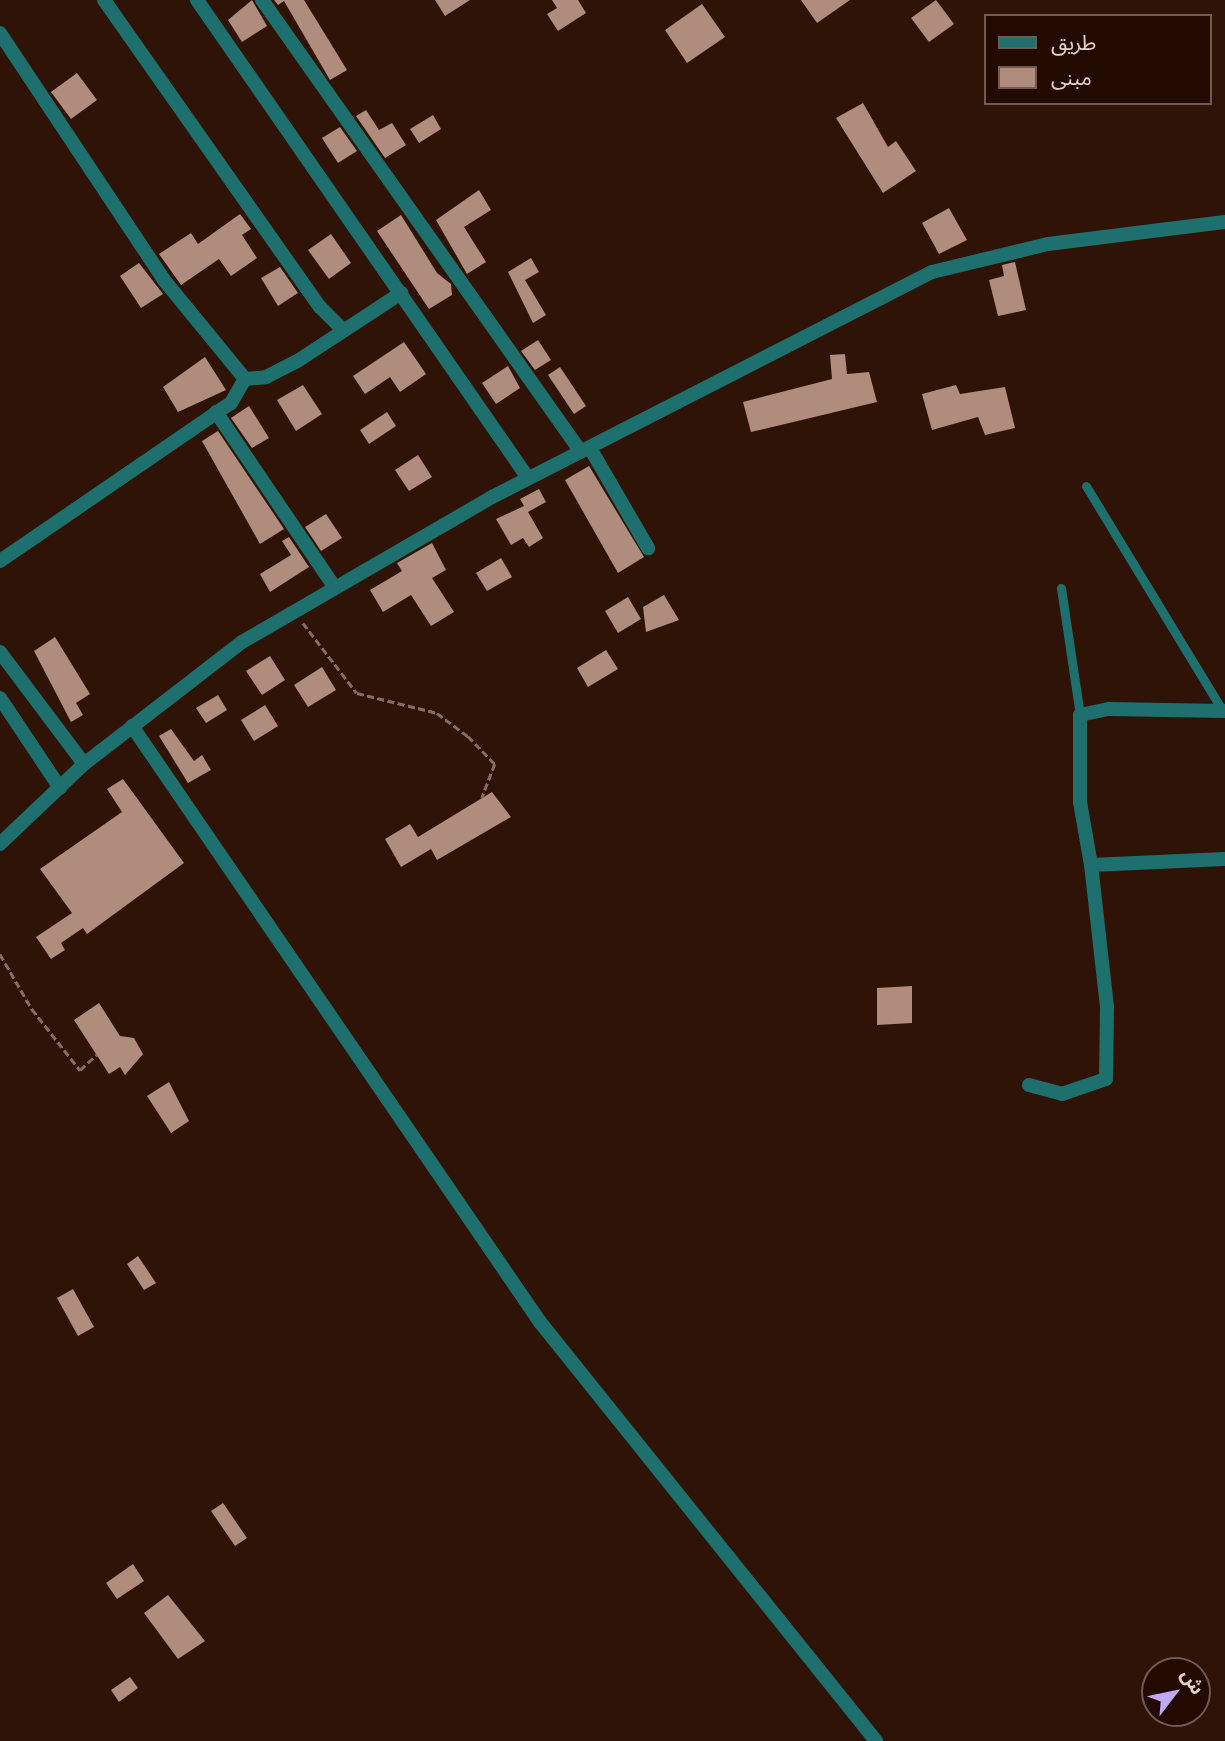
<!DOCTYPE html>
<meta charset="utf-8">
<style>
body{margin:0}
#map{position:relative;width:1225px;height:1741px;overflow:hidden;background:#2e1306;font-family:"Nunito Sans","Noto Sans Arabic",sans-serif}
div>[style]{position:absolute}
.building>*{inset:0;background:#af8c7c}
.path>*{height:2.5px;margin-top:-1.25px;transform-origin:0;background:repeating-linear-gradient(90deg,#846d62 0 7px,transparent 0 10.5px)}
.service>*{height:9px;margin:-4.5px;padding:0 4.5px;transform-origin:4.5px;border-radius:4.5px;background:#1e706e}
.minor>*{height:14px;margin:-7px;padding:0 7px;transform-origin:7px;border-radius:7px;background:#1e706e}
.tertiary>*{height:14px;margin:-7px;padding:0 7px;transform-origin:7px;border-radius:7px;background:#1e706e}
span{translate:-50% -50%;white-space:nowrap;text-align:center;line-height:1.15;-webkit-text-stroke:7px #230a01;paint-order:stroke}
.legend{position:absolute;left:984px;top:14px;width:228px;height:91px;box-sizing:border-box;background:#230a01;border:2px solid #705a51;margin:0;padding:9px 12px;list-style:none;font-size:21px;color:#e4d1c9}
.legend li{display:flex;align-items:center;gap:14px;height:35px}
.legend b{width:35px;border:2px solid #705a51}
.north{position:absolute;left:1141px;top:1657px;width:70px;height:70px;box-sizing:border-box;background:#230a01;border:2px solid #705a51;border-radius:50%;rotate:58deg;font-size:19px;font-weight:700;line-height:28px;text-align:center;color:#e4d1c9}
.north::after{content:'';display:block;margin:auto;width:24px;height:32px;background:#c1a8f3;clip-path:polygon(50% 0,100% 100%,50% 72%,0 100%)}
</style>
<div id="map">
<div class="building">
<i style="clip-path:polygon(252px 0,267px 26px,242px 42px,228px 20px)"></i>
<i style="clip-path:polygon(274px 0,304px 0,347px 70px,330px 80px,284px 1px,278px 5px)"></i>
<i style="clip-path:polygon(435px 0,470px 0,445px 16px)"></i>
<i style="clip-path:polygon(552px 0,578px 0,586px 13px,558px 31px,547px 14px,557px 8px)"></i>
<i style="clip-path:polygon(801px 0,850px 0,817px 23px)"></i>
<i style="clip-path:polygon(936px 0,954px 24px,929px 42px,911px 18px)"></i>
<i style="clip-path:polygon(702px 4px,725px 37px,687px 63px,665px 30px)"></i>
<i style="clip-path:polygon(77px 73px,97px 100px,71px 119px,51px 92px)"></i>
<i style="clip-path:polygon(863px 103px,888px 147px,896px 141px,916px 171px,883px 193px,836px 118px)"></i>
<i style="clip-path:polygon(366px 110px,379px 130px,392px 123px,406px 145px,385px 158px,356px 116px)"></i>
<i style="clip-path:polygon(433px 115px,441px 129px,419px 143px,410px 129px)"></i>
<i style="clip-path:polygon(340px 127px,357px 151px,338px 163px,322px 138px)"></i>
<i style="clip-path:polygon(479px 190px,491px 210px,464px 227px,486px 262px,467px 274px,436px 220px)"></i>
<i style="clip-path:polygon(949px 208px,967px 240px,939px 254px,922px 223px)"></i>
<i style="clip-path:polygon(240px 214px,251px 229px,242px 235px,257px 258px,231px 276px,219px 259px,181px 285px,159px 254px,191px 233px,198px 244px)"></i>
<i style="clip-path:polygon(401px 215px,437px 273px,451px 284px,452px 295px,429px 309px,377px 231px)"></i>
<i style="clip-path:polygon(331px 234px,351px 263px,329px 279px,308px 250px)"></i>
<i style="clip-path:polygon(531px 258px,539px 272px,525px 280px,546px 315px,533px 323px,508px 272px)"></i>
<i style="clip-path:polygon(1015px 262px,1026px 310px,998px 316px,989px 280px,1004px 276px,1002px 265px)"></i>
<i style="clip-path:polygon(139px 263px,163px 294px,141px 308px,120px 276px)"></i>
<i style="clip-path:polygon(280px 267px,298px 293px,278px 306px,261px 278px)"></i>
<i style="clip-path:polygon(538px 340px,551px 360px,535px 370px,521px 351px)"></i>
<i style="clip-path:polygon(404px 342px,426px 374px,400px 392px,390px 377px,365px 394px,353px 376px)"></i>
<i style="clip-path:polygon(845px 354px,847px 374px,869px 372px,877px 402px,751px 432px,743px 402px,832px 379px,830px 355px)"></i>
<i style="clip-path:polygon(205px 357px,226px 390px,178px 412px,163px 387px)"></i>
<i style="clip-path:polygon(508px 366px,520px 388px,496px 404px,482px 383px)"></i>
<i style="clip-path:polygon(560px 367px,586px 406px,574px 414px,548px 375px)"></i>
<i style="clip-path:polygon(303px 385px,322px 414px,296px 431px,277px 400px)"></i>
<i style="clip-path:polygon(956px 385px,960px 394px,1005px 387px,1015px 428px,985px 435px,978px 417px,932px 430px,922px 394px)"></i>
<i style="clip-path:polygon(249px 406px,269px 438px,252px 448px,231px 418px)"></i>
<i style="clip-path:polygon(387px 412px,396px 426px,369px 444px,360px 430px)"></i>
<i style="clip-path:polygon(218px 431px,284px 529px,260px 544px,202px 441px)"></i>
<i style="clip-path:polygon(418px 455px,432px 477px,409px 491px,395px 470px)"></i>
<i style="clip-path:polygon(589px 466px,644px 557px,618px 573px,565px 480px)"></i>
<i style="clip-path:polygon(539px 489px,546px 502px,528px 512px,543px 538px,529px 547px,523px 538px,511px 545px,496px 519px,524px 506px,520px 499px)"></i>
<i style="clip-path:polygon(326px 514px,342px 538px,321px 551px,305px 527px)"></i>
<i style="clip-path:polygon(289px 537px,309px 567px,270px 592px,260px 574px,291px 555px,282px 541px)"></i>
<i style="clip-path:polygon(432px 543px,446px 570px,432px 578px,454px 612px,431px 626px,411px 595px,383px 612px,370px 590px,402px 571px,397px 563px)"></i>
<i style="clip-path:polygon(501px 558px,512px 577px,487px 591px,476px 573px)"></i>
<i style="clip-path:polygon(664px 595px,679px 620px,646px 632px,643px 607px)"></i>
<i style="clip-path:polygon(628px 597px,641px 619px,618px 633px,605px 611px)"></i>
<i style="clip-path:polygon(55px 637px,90px 694px,76px 703px,83px 715px,71px 722px,34px 651px)"></i>
<i style="clip-path:polygon(606px 650px,618px 669px,588px 687px,577px 668px)"></i>
<i style="clip-path:polygon(270px 656px,285px 680px,262px 695px,246px 671px)"></i>
<i style="clip-path:polygon(322px 667px,336px 690px,308px 707px,294px 685px)"></i>
<i style="clip-path:polygon(218px 695px,227px 710px,206px 723px,196px 708px)"></i>
<i style="clip-path:polygon(265px 705px,278px 726px,254px 741px,241px 720px)"></i>
<i style="clip-path:polygon(171px 729px,194px 761px,202px 755px,211px 770px,188px 783px,159px 736px)"></i>
<i style="clip-path:polygon(123px 779px,184px 863px,87px 934px,83px 928px,61px 943px,65px 950px,51px 959px,36px 937px,72px 913px,40px 869px,122px 812px,107px 789px)"></i>
<i style="clip-path:polygon(492px 792px,511px 817px,437px 860px,431px 849px,401px 867px,385px 839px,410px 824px,418px 837px)"></i>
<i style="clip-path:polygon(912px 986px,912px 1023px,877px 1025px,877px 988px)"></i>
<i style="clip-path:polygon(99px 1003px,120px 1036px,134px 1038px,143px 1054px,125px 1075px,120px 1067px,109px 1074px,74px 1020px)"></i>
<i style="clip-path:polygon(169px 1082px,189px 1121px,171px 1133px,147px 1096px)"></i>
<i style="clip-path:polygon(138px 1256px,156px 1283px,144px 1290px,127px 1264px)"></i>
<i style="clip-path:polygon(73px 1289px,94px 1327px,78px 1336px,57px 1298px)"></i>
<i style="clip-path:polygon(223px 1503px,247px 1538px,235px 1546px,211px 1511px)"></i>
<i style="clip-path:polygon(133px 1564px,144px 1581px,117px 1599px,106px 1583px)"></i>
<i style="clip-path:polygon(168px 1595px,205px 1641px,178px 1659px,144px 1613px)"></i>
<i style="clip-path:polygon(130px 1677px,138px 1688px,119px 1702px,111px 1690px)"></i>
</div>
<div class="path">
<i style="left:303px;top:623px;width:88px;rotate:52.4deg"></i>
<i style="left:357px;top:693px;width:82px;rotate:14deg"></i>
<i style="left:437px;top:713px;width:39px;rotate:37deg"></i>
<i style="left:468px;top:736px;width:39px;rotate:46deg"></i>
<i style="left:495px;top:764px;width:36px;rotate:111deg"></i>
<i style="left:0;top:954px;width:64px;rotate:59.8deg"></i>
<i style="left:32px;top:1009px;width:78px;rotate:51.8deg"></i>
<i style="left:80px;top:1070px;width:23px;rotate:-43deg"></i>
</div>
<div class="service">
<i style="left:1086px;top:486px;width:263px;rotate:58.7deg"></i>
<i style="left:1061px;top:588px;width:128px;rotate:81.5deg"></i>
</div>
<div class="minor">
<i style="left:104px;top:0;width:375px;rotate:54.9deg"></i>
<i style="left:320px;top:307px;width:31px;rotate:45deg"></i>
<i style="left:197px;top:0;width:581px;rotate:55.3deg"></i>
<i style="left:262px;top:0;width:553px;rotate:54.79deg"></i>
<i style="left:0;top:33px;width:296px;rotate:56.4deg"></i>
<i style="left:164px;top:280px;width:128px;rotate:50.7deg"></i>
<i style="left:245px;top:379px;width:21px;rotate:-5deg"></i>
<i style="left:266px;top:377px;width:34px;rotate:-27deg"></i>
<i style="left:296px;top:362px;width:126px;rotate:-33.3deg"></i>
<i style="left:216px;top:412px;width:212px;rotate:55.9deg"></i>
<i style="left:590px;top:448px;width:116px;rotate:59.9deg"></i>
<i style="left:0;top:561px;width:280px;rotate:-34.4deg"></i>
<i style="left:231px;top:403px;width:28px;rotate:-60deg"></i>
<i style="left:132px;top:726px;width:722px;rotate:55.61deg"></i>
<i style="left:540px;top:1322px;width:537px;rotate:51.27deg"></i>
<i style="left:84px;top:764px;width:200px;rotate:-37.7deg"></i>
<i style="left:242px;top:642px;width:289px;rotate:-30.1deg"></i>
<i style="left:492px;top:497px;width:494px;rotate:-27.1deg"></i>
<i style="left:932px;top:272px;width:119px;rotate:-13.6deg"></i>
<i style="left:1048px;top:244px;width:178px;rotate:-7.1deg"></i>
<i style="left:1091px;top:865px;width:64px;rotate:-99.9deg"></i>
<i style="left:1080px;top:802px;width:87px;rotate:-90deg"></i>
<i style="left:1080px;top:715px;width:30px;rotate:-12deg"></i>
<i style="left:1109px;top:709px;width:116px;rotate:1deg"></i>
<i style="left:1029px;top:1085px;width:34px;rotate:15deg"></i>
<i style="left:1062px;top:1094px;width:46px;rotate:-18.8deg"></i>
<i style="left:1106px;top:1079px;width:72px;rotate:-89.2deg"></i>
<i style="left:1107px;top:1007px;width:143px;rotate:-96.4deg"></i>
<i style="left:1091px;top:865px;width:134px;rotate:-2.6deg"></i>
</div>
<div class="tertiary">
<i style="left:0;top:652px;width:140px;rotate:53.1deg"></i>
<i style="left:84px;top:764px;width:116px;rotate:136.4deg"></i>
<i style="left:0;top:698px;width:108px;rotate:56.3deg"></i>
</div>
<ul class="legend">
<li><b style="height:9px;background:#1e706e"></b>طريق</li>
<li><b style="height:19px;background:#af8c7c"></b>مبنى</li>
</ul>
<div class="north">ش</div>
</div>
